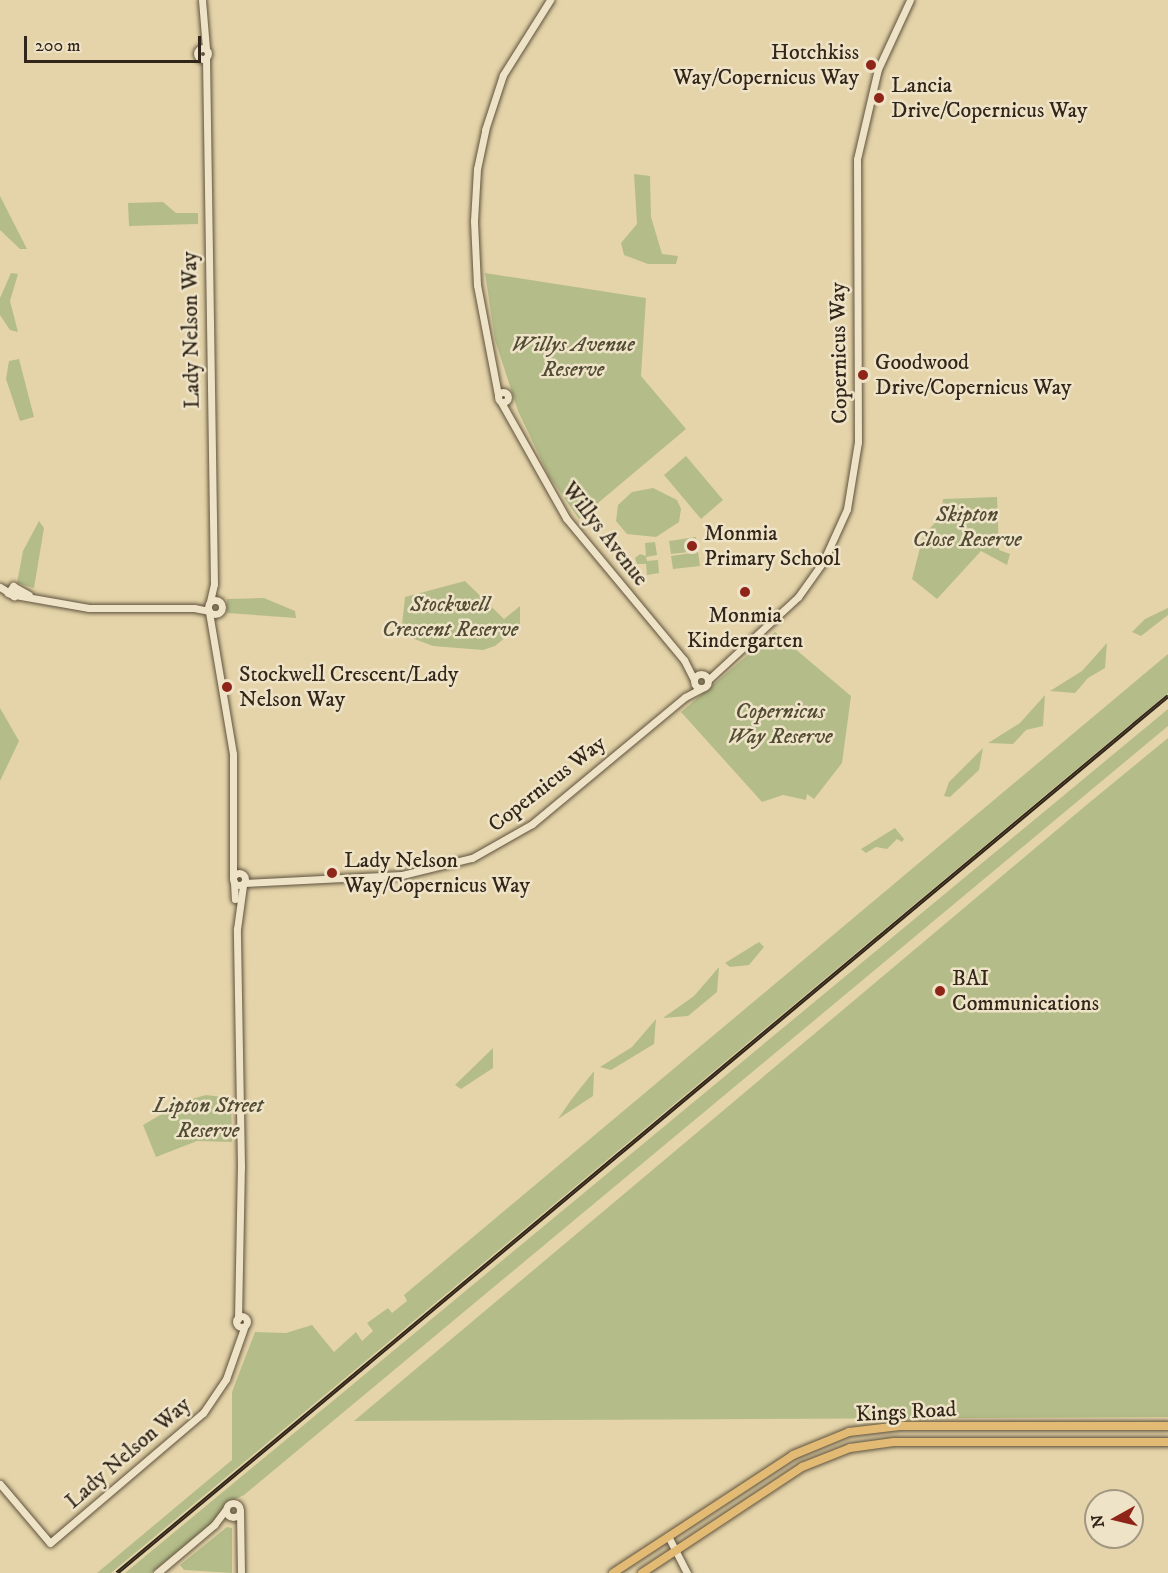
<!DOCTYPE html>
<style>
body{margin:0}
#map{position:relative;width:1168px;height:1573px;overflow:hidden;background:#e5d4a9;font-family:"IM FELL DW Pica",serif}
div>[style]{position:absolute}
.green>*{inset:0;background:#b4bd89}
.roads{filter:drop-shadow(0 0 2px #5e523d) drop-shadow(0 0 2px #5e523d)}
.minor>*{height:7px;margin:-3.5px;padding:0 3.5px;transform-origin:3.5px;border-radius:3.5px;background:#eee3c7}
.minor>.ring{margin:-3.5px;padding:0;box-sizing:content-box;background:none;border:7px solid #eee3c7;border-radius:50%}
.major>*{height:8px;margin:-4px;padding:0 4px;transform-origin:4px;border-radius:4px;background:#e2ba74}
.rail>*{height:4px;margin-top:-2px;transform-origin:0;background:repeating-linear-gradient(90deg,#eee3c7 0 4.5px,#312619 0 9px);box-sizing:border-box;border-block:2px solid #312619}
.dots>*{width:16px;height:16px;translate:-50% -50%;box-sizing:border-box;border:3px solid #eee3c7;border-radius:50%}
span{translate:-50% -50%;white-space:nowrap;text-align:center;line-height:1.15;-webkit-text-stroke:5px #eee3c7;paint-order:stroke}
.poi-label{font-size:22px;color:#312619}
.right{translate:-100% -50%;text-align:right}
.left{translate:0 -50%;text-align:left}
.street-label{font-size:22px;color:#312619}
.park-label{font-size:22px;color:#524c35;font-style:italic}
.north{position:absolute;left:1084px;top:1489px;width:60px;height:60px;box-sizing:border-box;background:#eee3c7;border:2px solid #a29781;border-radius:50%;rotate:262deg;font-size:16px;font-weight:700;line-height:24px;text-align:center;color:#312619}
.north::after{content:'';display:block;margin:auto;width:21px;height:27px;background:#8f2418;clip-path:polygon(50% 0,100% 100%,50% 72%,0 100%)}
.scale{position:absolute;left:24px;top:36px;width:177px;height:27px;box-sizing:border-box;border:3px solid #312619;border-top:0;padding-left:8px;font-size:18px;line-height:21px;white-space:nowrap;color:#312619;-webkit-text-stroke:4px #eee3c7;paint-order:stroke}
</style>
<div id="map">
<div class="green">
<i style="clip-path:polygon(634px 174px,650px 176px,651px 217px,662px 254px,678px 256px,676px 264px,648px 264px,624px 255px,621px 243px,637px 224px)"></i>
<i style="clip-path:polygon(0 196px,27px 249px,20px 249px,0 230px)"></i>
<i style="clip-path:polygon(163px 202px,176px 213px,198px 213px,198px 224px,129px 226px,128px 203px)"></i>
<i style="clip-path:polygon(11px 273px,18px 274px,10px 301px,18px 332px,10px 330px,0 315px,0 298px)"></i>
<i style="clip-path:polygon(485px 273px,646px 298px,641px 376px,686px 429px,579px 519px,549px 476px,518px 411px,495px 340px)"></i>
<i style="clip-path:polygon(19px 359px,34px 417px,20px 421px,6px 379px,9px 361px)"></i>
<i style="clip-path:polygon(686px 456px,723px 500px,701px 519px,664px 475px)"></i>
<i style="clip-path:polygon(653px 488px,677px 500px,681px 509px,679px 522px,656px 537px,627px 534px,616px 521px,618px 505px,632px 492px)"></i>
<i style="clip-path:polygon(997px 497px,999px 550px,1010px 554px,1007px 565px,981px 551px,937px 599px,912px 579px,923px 536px,941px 516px,943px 499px)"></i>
<i style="clip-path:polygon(39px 521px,44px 528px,34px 588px,17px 583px,23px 551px)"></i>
<i style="clip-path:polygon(696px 537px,698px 551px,671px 554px,669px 541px)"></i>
<i style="clip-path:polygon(655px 542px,657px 555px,646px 557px,647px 561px,658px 560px,659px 573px,647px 575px,646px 564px,637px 564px,635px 558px,640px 554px,646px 556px,645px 543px)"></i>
<i style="clip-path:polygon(698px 552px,700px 566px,673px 569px,671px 556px)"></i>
<i style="clip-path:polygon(465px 581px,504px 619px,520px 606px,520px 625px,495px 646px,483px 650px,433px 646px,401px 634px,405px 597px)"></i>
<i style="clip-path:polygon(264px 598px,295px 611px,296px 618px,227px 613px,227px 599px)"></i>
<i style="clip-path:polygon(1168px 608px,1168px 615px,1141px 636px,1132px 632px,1145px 619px)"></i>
<i style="clip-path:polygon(775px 632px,851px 696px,842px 763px,814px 799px,807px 794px,806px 800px,783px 795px,762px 802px,681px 712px)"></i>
<i style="clip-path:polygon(1107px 643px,1105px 668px,1088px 678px,1075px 693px,1050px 691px,1082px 671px)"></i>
<i style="clip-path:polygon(1168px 654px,1168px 693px,111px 1573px,97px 1573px,232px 1460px,232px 1392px,255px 1332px,286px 1333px,312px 1325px,334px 1352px,356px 1332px,362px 1341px,373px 1331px,367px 1323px,388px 1308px,392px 1313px,407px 1301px,404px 1295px)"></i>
<i style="clip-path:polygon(1045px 695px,1043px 726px,1026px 730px,1013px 744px,988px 743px,1020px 723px)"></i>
<i style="clip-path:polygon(0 708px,19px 741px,0 781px)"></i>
<i style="clip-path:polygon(1168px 709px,1168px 726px,244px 1495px,229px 1502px,222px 1515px,151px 1573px,125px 1573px)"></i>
<i style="clip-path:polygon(1168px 738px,1168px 1417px,354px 1421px,1090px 802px)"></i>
<i style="clip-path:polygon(983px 748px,979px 770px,950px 797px,944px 796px,949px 782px)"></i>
<i style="clip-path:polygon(895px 828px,904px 839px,902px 842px,897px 839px,887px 849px,876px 847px,866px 853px,861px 849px)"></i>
<i style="clip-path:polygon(759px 942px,764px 947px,749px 965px,730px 967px,725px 963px)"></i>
<i style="clip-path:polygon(719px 967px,717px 992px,688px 1016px,663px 1018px,694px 996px)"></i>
<i style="clip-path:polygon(656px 1019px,654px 1044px,611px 1070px,600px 1067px,632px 1047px)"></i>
<i style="clip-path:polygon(493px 1048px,493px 1068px,461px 1089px,455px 1085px)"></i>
<i style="clip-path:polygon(594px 1071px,593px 1096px,558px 1119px,571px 1100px)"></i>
<i style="clip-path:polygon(206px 1095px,231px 1098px,232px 1142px,197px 1141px,156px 1157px,143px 1125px,184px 1101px)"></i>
<i style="clip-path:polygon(227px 1527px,232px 1528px,232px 1573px,184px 1570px,180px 1565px)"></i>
</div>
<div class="roads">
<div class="minor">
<i style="left:202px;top:0;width:49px;rotate:85.3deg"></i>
<i class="ring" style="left:197.5px;top:48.5px;width:4px;height:4px"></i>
<i style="left:206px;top:58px;width:526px;rotate:89.13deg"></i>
<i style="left:214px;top:584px;width:18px;rotate:103deg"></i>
<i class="ring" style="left:498px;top:392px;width:3px;height:3px"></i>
<i style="left:498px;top:395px;width:112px;rotate:-100.8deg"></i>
<i style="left:477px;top:285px;width:64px;rotate:-92.7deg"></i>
<i style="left:474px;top:221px;width:52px;rotate:-86.7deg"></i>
<i style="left:477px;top:169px;width:40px;rotate:-78deg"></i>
<i style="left:485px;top:130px;width:58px;rotate:-71.9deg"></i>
<i style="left:503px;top:75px;width:89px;rotate:-57.9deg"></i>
<i style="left:501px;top:402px;width:133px;rotate:60.7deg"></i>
<i style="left:566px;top:518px;width:185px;rotate:50.3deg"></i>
<i style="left:684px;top:660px;width:22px;rotate:63deg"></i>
<i style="left:0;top:587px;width:9px;rotate:32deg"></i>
<i style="left:17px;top:589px;width:8px;rotate:113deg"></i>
<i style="left:14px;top:596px;width:7px;rotate:-153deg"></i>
<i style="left:8px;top:593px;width:9px;rotate:-54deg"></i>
<i style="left:13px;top:586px;width:18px;rotate:29deg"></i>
<i style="left:15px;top:595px;width:75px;rotate:10deg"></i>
<i style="left:89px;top:608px;width:105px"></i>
<i style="left:194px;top:608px;width:15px;rotate:11deg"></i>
<i class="ring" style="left:208px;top:600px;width:7px;height:7px"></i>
<i style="left:209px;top:612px;width:144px;rotate:80.4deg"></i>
<i style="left:233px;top:754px;width:124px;rotate:90deg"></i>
<i class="ring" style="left:694px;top:674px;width:7px;height:7px"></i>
<i style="left:708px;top:680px;width:122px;rotate:-42.7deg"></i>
<i style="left:798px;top:597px;width:43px;rotate:-54.5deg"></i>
<i style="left:823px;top:562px;width:58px;rotate:-65.6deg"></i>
<i style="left:847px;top:509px;width:68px;rotate:-80.7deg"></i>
<i style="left:858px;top:442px;width:283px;rotate:-90.2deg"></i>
<i style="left:857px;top:159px;width:92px;rotate:-76.9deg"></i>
<i style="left:878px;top:69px;width:76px;rotate:-65.1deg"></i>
<i class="ring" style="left:233px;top:873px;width:5px;height:5px"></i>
<i style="left:234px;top:882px;width:17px;rotate:87deg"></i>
<i style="left:244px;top:883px;width:158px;rotate:-2.9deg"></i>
<i style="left:402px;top:875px;width:72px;rotate:-13.7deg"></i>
<i style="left:472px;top:858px;width:69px;rotate:-29.5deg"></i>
<i style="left:532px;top:824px;width:199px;rotate:-39.7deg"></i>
<i style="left:685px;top:697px;width:19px;rotate:-28deg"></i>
<i class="ring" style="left:236.5px;top:1316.5px;width:4px;height:4px"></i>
<i style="left:238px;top:1319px;width:152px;rotate:-88.9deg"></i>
<i style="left:241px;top:1167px;width:238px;rotate:-91deg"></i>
<i style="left:237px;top:929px;width:44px;rotate:-82.2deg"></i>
<i style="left:0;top:1484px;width:77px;rotate:49.7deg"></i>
<i style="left:50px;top:1543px;width:201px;rotate:-40.4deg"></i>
<i style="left:203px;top:1413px;width:41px;rotate:-55.9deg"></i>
<i style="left:226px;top:1379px;width:54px;rotate:-70.6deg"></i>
<i class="ring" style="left:226px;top:1503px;width:7px;height:7px"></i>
<i style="left:240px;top:1511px;width:62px;rotate:89.1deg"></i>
<i style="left:668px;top:1536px;width:42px;rotate:62.8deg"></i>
<i style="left:157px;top:1573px;width:75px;rotate:-40.1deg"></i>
<i style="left:214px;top:1525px;width:20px;rotate:-53deg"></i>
</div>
<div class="major">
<i style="left:613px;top:1573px;width:215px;rotate:-33.2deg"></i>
<i style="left:793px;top:1455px;width:61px;rotate:-22.3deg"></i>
<i style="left:849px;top:1432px;width:51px;rotate:-6.7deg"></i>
<i style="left:900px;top:1426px;width:268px"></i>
<i style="left:642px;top:1573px;width:192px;rotate:-33.5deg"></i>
<i style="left:802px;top:1467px;width:52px;rotate:-21.6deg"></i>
<i style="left:850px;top:1448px;width:44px;rotate:-7.8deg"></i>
<i style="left:894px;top:1442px;width:274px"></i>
</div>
</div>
<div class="rail">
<i style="left:117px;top:1573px;width:1369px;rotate:-39.84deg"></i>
</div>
<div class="dots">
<i style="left:871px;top:65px;background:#8f2418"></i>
<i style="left:879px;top:98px;background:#8f2418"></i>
<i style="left:863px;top:375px;background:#8f2418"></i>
<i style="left:692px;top:546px;background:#8f2418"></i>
<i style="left:745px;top:592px;background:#8f2418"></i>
<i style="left:227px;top:687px;background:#8f2418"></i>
<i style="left:332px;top:873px;background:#8f2418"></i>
<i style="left:940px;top:991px;background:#8f2418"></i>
</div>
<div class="poi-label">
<span class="right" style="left:859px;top:65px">Hotchkiss<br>Way/Copernicus Way</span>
<span class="left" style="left:891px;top:98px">Lancia<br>Drive/Copernicus Way</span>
<span class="left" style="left:875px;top:375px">Goodwood<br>Drive/Copernicus Way</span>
<span class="left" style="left:704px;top:546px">Monmia<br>Primary School</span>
<span style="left:745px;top:628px">Monmia<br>Kindergarten</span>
<span class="left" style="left:239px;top:687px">Stockwell Crescent/Lady<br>Nelson Way</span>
<span class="left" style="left:344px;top:873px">Lady Nelson<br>Way/Copernicus Way</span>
<span class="left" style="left:952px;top:991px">BAI<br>Communications</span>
</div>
<div class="street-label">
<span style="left:191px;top:330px;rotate:-91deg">Lady Nelson Way</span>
<span style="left:839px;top:353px;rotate:-91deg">Copernicus Way</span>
<span style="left:605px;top:534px;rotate:52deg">Willys Avenue</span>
<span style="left:547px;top:784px;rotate:-38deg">Copernicus Way</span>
<span style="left:906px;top:1412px;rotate:-3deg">Kings Road</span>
<span style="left:128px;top:1453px;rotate:-41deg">Lady Nelson Way</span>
</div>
<div class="park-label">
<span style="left:573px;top:357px">Willys Avenue<br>Reserve</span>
<span style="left:967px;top:527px">Skipton<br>Close Reserve</span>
<span style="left:450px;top:617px">Stockwell<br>Crescent Reserve</span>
<span style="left:780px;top:724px">Copernicus<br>Way Reserve</span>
<span style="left:208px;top:1118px">Lipton Street<br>Reserve</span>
</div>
<div class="north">N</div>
<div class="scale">200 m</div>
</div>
